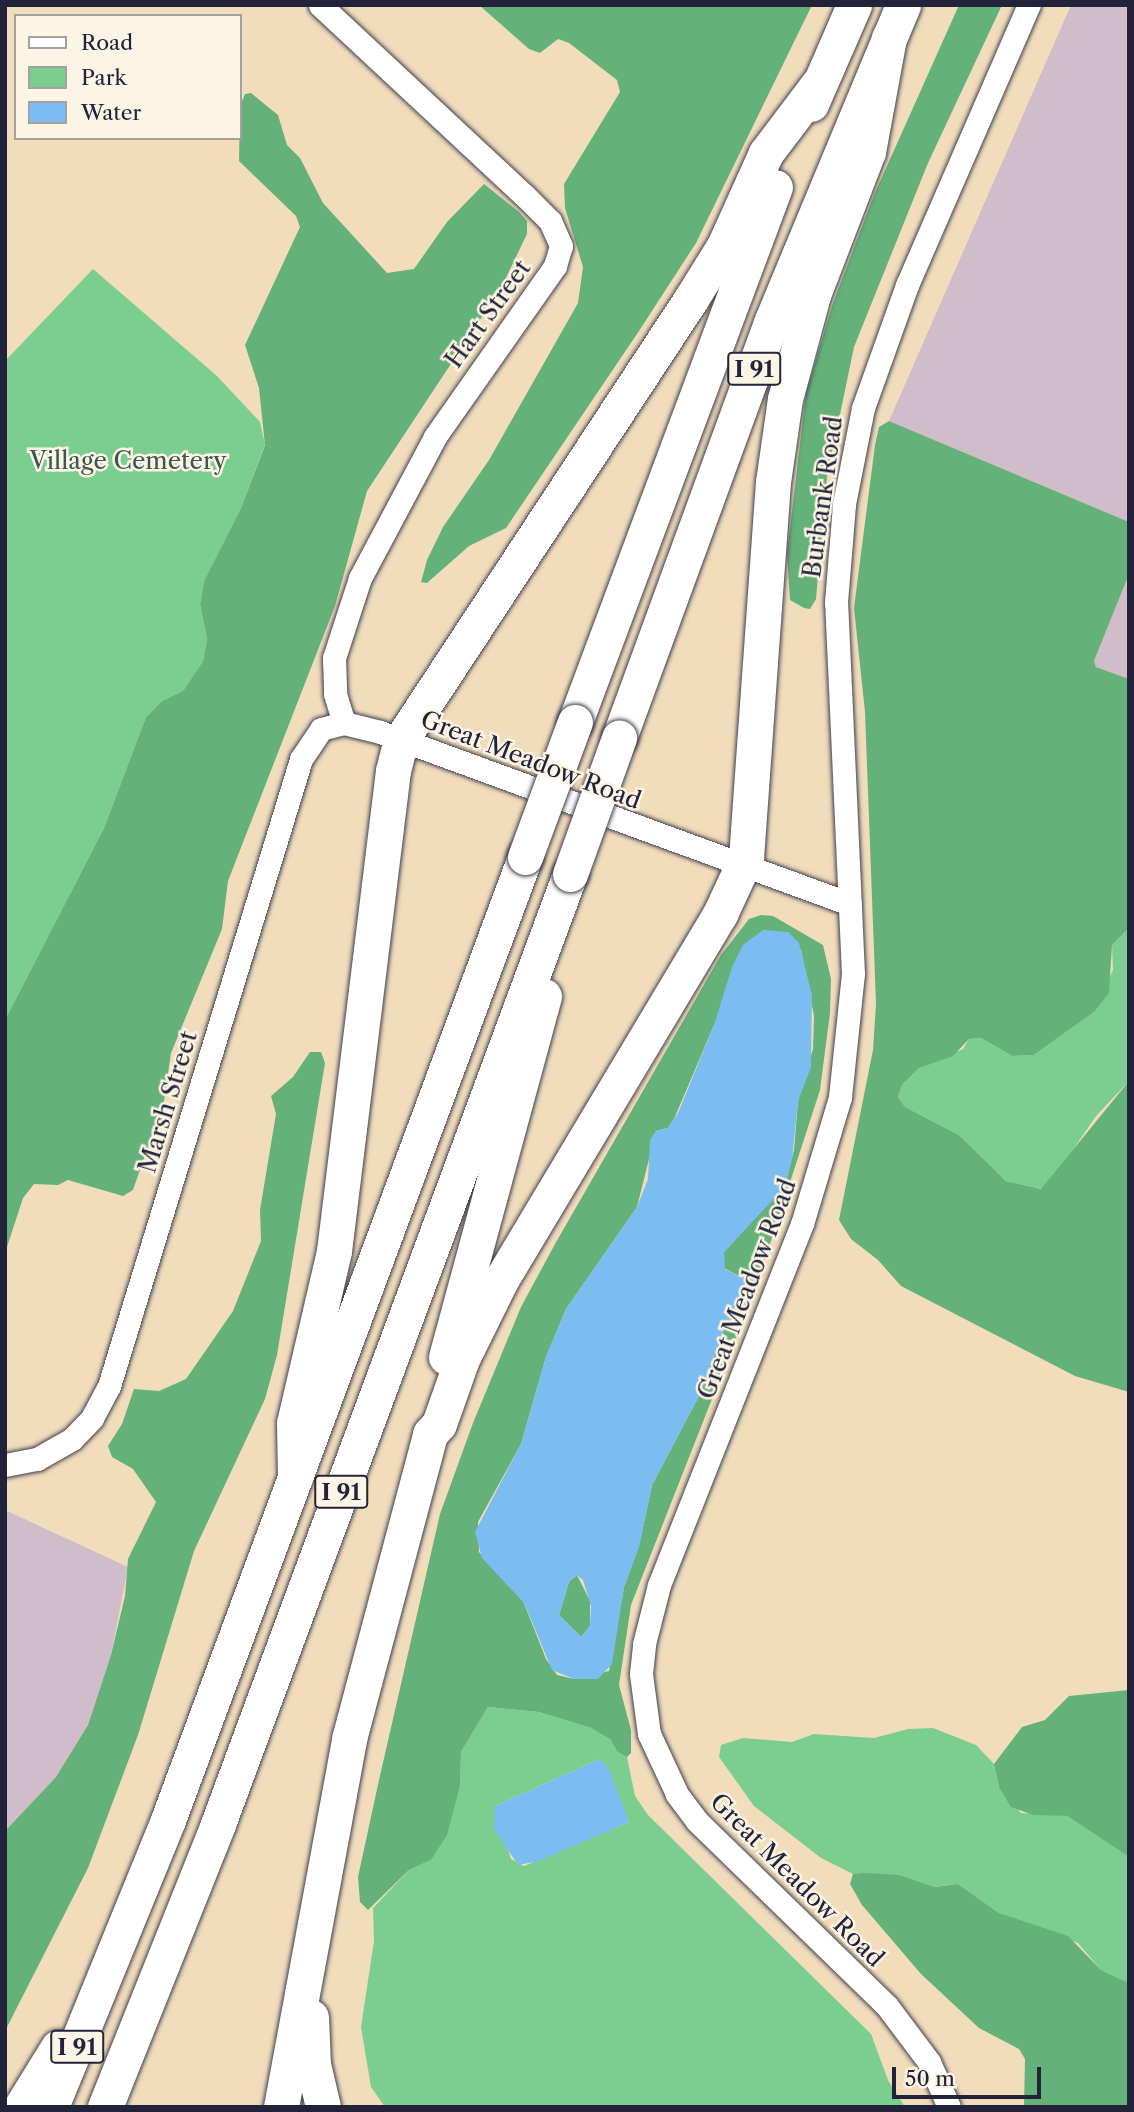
<!DOCTYPE html>
<style>
body{margin:0}
#map{position:relative;width:1134px;height:2112px;overflow:hidden;background:#f1ddbc;font-family:"Libre Caslon Text",serif}
div>[style]{position:absolute}
.industrial>*{inset:0;background:#d1bdc9}
.green>*{inset:0;background:#7cce90}
.forest>*{inset:0;background:#65b17a}
.water>*{inset:0;background:#7cbdf1}
.roads{filter:drop-shadow(0 0 2px #413e4e) drop-shadow(0 0 2px #413e4e)}
.minor>*{height:23px;margin:-11.5px;padding:0 11.5px;transform-origin:11.5px;border-radius:11.5px;background:#fff}
.highway>*{height:35px;margin:-17.5px;padding:0 17.5px;transform-origin:17.5px;border-radius:17.5px;background:#fff}
.bridges{filter:drop-shadow(0 0 2px #413e4e) drop-shadow(0 0 2px #413e4e)}
.highway-bridge>*{height:35px;margin:-17.5px;padding:0 17.5px;transform-origin:17.5px;border-radius:17.5px;background:#fff}
span{translate:-50% -50%;white-space:nowrap;text-align:center;line-height:1.15;-webkit-text-stroke:5px #fcf5e5;paint-order:stroke}
.shield-label span{padding:2px 5px;background:#fcf5e5;border:2px solid;border-radius:5px;-webkit-text-stroke-width:0}
.shield-label{font-size:23px;color:#22223b;font-weight:700}
.street-label{font-size:24px;color:#22223b}
.park-label{font-size:24px;color:#3d5654}
.frame{position:absolute;inset:0;border:7px solid #22223b;pointer-events:none}
.legend{position:absolute;left:14px;top:14px;width:228px;height:126px;box-sizing:border-box;background:#fcf5e5;border:2px solid #a5a1a1;margin:0;padding:9px 12px;list-style:none;font-size:21px;color:#22223b}
.legend li{display:flex;align-items:center;gap:14px;height:35px}
.legend b{width:35px;border:2px solid #a5a1a1}
.scale{position:absolute;left:892px;top:2067px;width:149px;height:32px;box-sizing:border-box;border:4px solid #22223b;border-top:0;padding-left:9px;font-size:21px;line-height:24px;white-space:nowrap;color:#22223b;-webkit-text-stroke:5px #fcf5e5;paint-order:stroke}
</style>
<div id="map">
<div class="industrial">
<i style="clip-path:polygon(1071px 5px,1129px 5px,1129px 522px,889px 421px)"></i>
<i style="clip-path:polygon(1129px 574px,1129px 679px,1096px 667px,1094px 661px)"></i>
<i style="clip-path:polygon(5px 1510px,128px 1567px,111px 1655px,88px 1725px,56px 1777px,5px 1831px)"></i>
</div>
<div class="green">
<i style="clip-path:polygon(93px 269px,217px 376px,260px 422px,265px 444px,241px 508px,204px 581px,200px 604px,207px 639px,203px 661px,183px 691px,162px 701px,146px 717px,104px 828px,5px 1020px,5px 361px)"></i>
<i style="clip-path:polygon(1129px 928px,1129px 1081px,1096px 1116px,1051px 1182px,1042px 1189px,1006px 1181px,959px 1135px,905px 1107px,898px 1097px,902px 1085px,919px 1068px,963px 1049px,969px 1039px,981px 1038px,1012px 1056px,1034px 1055px,1094px 1012px,1113px 970px,1112px 945px)"></i>
<i style="clip-path:polygon(evenodd,488px 1707px,539px 1712px,591px 1728px,611px 1740px,627px 1757px,635px 1796px,648px 1815px,871px 2034px,888px 2080px,905px 2107px,385px 2107px,371px 2087px,361px 2027px,374px 1941px,373px 1908px,409px 1870px,431px 1860px,460px 1787px,461px 1752px,488px 1707px,600px 1759px,629px 1822px,524px 1866px,511px 1859px,495px 1806px,600px 1759px)"></i>
<i style="clip-path:polygon(933px 1728px,976px 1745px,994px 1764px,999px 1787px,1021px 1813px,1067px 1816px,1129px 1857px,1129px 1983px,1101px 1970px,1078px 1943px,999px 1913px,958px 1884px,935px 1887px,900px 1875px,853px 1874px,821px 1858px,754px 1806px,719px 1757px,721px 1745px,743px 1738px,792px 1742px,814px 1734px,874px 1738px,908px 1729px)"></i>
</div>
<div class="forest">
<i style="clip-path:polygon(479px 5px,812px 5px,696px 243px,639px 331px,506px 528px,469px 546px,427px 583px,421px 582px,427px 560px,443px 527px,489px 460px,578px 303px,583px 267px,565px 208px,564px 184px,620px 92px,617px 80px,569px 43px,558px 39px,540px 53px,529px 49px)"></i>
<i style="clip-path:polygon(959px 5px,1002px 5px,928px 163px,854px 347px,827px 477px,816px 599px,810px 609px,804px 608px,790px 600px,787px 554px,806px 393px,833px 303px,874px 195px)"></i>
<i style="clip-path:polygon(251px 93px,278px 115px,287px 145px,300px 158px,323px 203px,387px 273px,414px 269px,447px 222px,484px 184px,519px 212px,527px 221px,527px 234px,501px 288px,367px 491px,335px 606px,228px 881px,222px 929px,171px 1053px,164px 1101px,133px 1190px,123px 1196px,68px 1180px,58px 1185px,34px 1184px,23px 1198px,5px 1253px,5px 1020px,104px 828px,146px 717px,162px 701px,183px 691px,203px 661px,207px 639px,200px 604px,204px 581px,241px 508px,265px 445px,259px 388px,245px 345px,300px 227px,296px 216px,239px 161px,240px 106px,245px 94px)"></i>
<i style="clip-path:polygon(889px 421px,1129px 522px,1129px 574px,1094px 661px,1096px 667px,1129px 679px,1129px 928px,1112px 945px,1109px 993px,1094px 1012px,1034px 1055px,1012px 1056px,981px 1038px,969px 1039px,953px 1056px,919px 1068px,902px 1085px,898px 1097px,905px 1107px,959px 1135px,1006px 1181px,1041px 1189px,1129px 1081px,1129px 1392px,1075px 1376px,901px 1286px,878px 1260px,851px 1239px,839px 1220px,873px 1050px,876px 1004px,865px 712px,854px 608px,875px 445px,879px 427px)"></i>
<i style="clip-path:polygon(evenodd,761px 915px,773px 916px,823px 945px,831px 979px,830px 1013px,820px 1090px,756px 1287px,631px 1605px,619px 1685px,631px 1730px,631px 1753px,627px 1757px,617px 1751px,611px 1740px,591px 1728px,539px 1712px,488px 1707px,461px 1752px,460px 1786px,447px 1835px,431px 1860px,409px 1870px,368px 1910px,360px 1902px,358px 1877px,379px 1780px,440px 1514px,473px 1423px,521px 1307px,555px 1244px,721px 955px,749px 919px,761px 915px,788px 932px,801px 950px,814px 1016px,813px 1049px,798px 1101px,794px 1150px,785px 1185px,724px 1252px,724px 1268px,743px 1278px,744px 1293px,721px 1336px,700px 1394px,652px 1485px,639px 1546px,624px 1587px,609px 1671px,574px 1679px,557px 1675px,546px 1659px,523px 1601px,479px 1552px,478px 1522px,521px 1444px,546px 1357px,566px 1309px,637px 1207px,656px 1131px,668px 1128px,674px 1119px,714px 1025px,788px 932px)"></i>
<i style="clip-path:polygon(310px 1052px,321px 1052px,325px 1063px,277px 1355px,265px 1399px,194px 1551px,138px 1735px,88px 1868px,5px 2031px,5px 1831px,56px 1777px,88px 1725px,111px 1655px,125px 1596px,128px 1559px,156px 1502px,133px 1469px,112px 1457px,108px 1446px,122px 1424px,134px 1389px,159px 1391px,186px 1379px,233px 1311px,261px 1241px,260px 1210px,276px 1114px,271px 1096px,293px 1077px)"></i>
<i style="clip-path:polygon(577px 1575px,590px 1601px,590px 1626px,581px 1637px,559px 1615px,569px 1582px)"></i>
<i style="clip-path:polygon(1129px 1690px,1129px 1857px,1067px 1816px,1033px 1815px,1011px 1807px,999px 1787px,994px 1764px,1022px 1727px,1045px 1720px,1069px 1696px)"></i>
<i style="clip-path:polygon(865px 1873px,900px 1875px,935px 1887px,958px 1884px,999px 1913px,1068px 1936px,1101px 1970px,1129px 1983px,1129px 2107px,1024px 2107px,1025px 2059px,1019px 2049px,979px 2028px,921px 1974px,862px 1905px,850px 1884px,853px 1874px)"></i>
</div>
<div class="water">
<i style="clip-path:polygon(evenodd,763px 930px,788px 932px,799px 943px,812px 995px,811px 1067px,798px 1101px,792px 1160px,783px 1189px,724px 1252px,725px 1269px,743px 1278px,746px 1288px,721px 1336px,700px 1394px,652px 1485px,639px 1547px,624px 1587px,612px 1664px,598px 1679px,574px 1679px,552px 1670px,524px 1603px,482px 1558px,475px 1532px,521px 1444px,546px 1357px,566px 1309px,637px 1207px,648px 1179px,650px 1140px,656px 1131px,668px 1128px,678px 1113px,714px 1025px,732px 967px,743px 945px,763px 930px,577px 1575px,583px 1580px,591px 1606px,590px 1626px,581px 1637px,559px 1615px,569px 1582px,577px 1575px)"></i>
<i style="clip-path:polygon(600px 1759px,609px 1769px,629px 1822px,539px 1861px,518px 1865px,494px 1829px,495px 1806px)"></i>
</div>
<div class="roads">
<div class="minor">
<i style="left:320px;top:5px;width:279px;rotate:43deg"></i>
<i style="left:524px;top:195px;width:37px;rotate:45deg"></i>
<i style="left:550px;top:221px;width:27px;rotate:66deg"></i>
<i style="left:561px;top:246px;width:21px;rotate:107deg"></i>
<i style="left:555px;top:266px;width:209px;rotate:125.1deg"></i>
<i style="left:435px;top:437px;width:160px;rotate:118deg"></i>
<i style="left:360px;top:578px;width:84px;rotate:108deg"></i>
<i style="left:334px;top:658px;width:36px;rotate:88deg"></i>
<i style="left:335px;top:694px;width:30px;rotate:73deg"></i>
<i style="left:5px;top:1465px;width:33px;rotate:-11deg"></i>
<i style="left:37px;top:1459px;width:40px;rotate:-29.7deg"></i>
<i style="left:72px;top:1439px;width:29px;rotate:-46deg"></i>
<i style="left:92px;top:1418px;width:36px;rotate:-62deg"></i>
<i style="left:109px;top:1386px;width:656px;rotate:-72.97deg"></i>
<i style="left:301px;top:759px;width:36px;rotate:-56deg"></i>
<i style="left:321px;top:729px;width:24px;rotate:-15deg"></i>
<i style="left:344px;top:723px;width:37px;rotate:14deg"></i>
<i style="left:380px;top:732px;width:500px;rotate:20.1deg"></i>
<i style="left:949px;top:2107px;width:49px;rotate:-114deg"></i>
<i style="left:929px;top:2062px;width:70px;rotate:-126.9deg"></i>
<i style="left:887px;top:2006px;width:265px;rotate:-135.8deg"></i>
<i style="left:697px;top:1821px;width:34px;rotate:-127deg"></i>
<i style="left:677px;top:1794px;width:66px;rotate:-115deg"></i>
<i style="left:649px;top:1734px;width:61px;rotate:-97.6deg"></i>
<i style="left:641px;top:1674px;width:30px;rotate:-84deg"></i>
<i style="left:644px;top:1644px;width:61px;rotate:-75.7deg"></i>
<i style="left:659px;top:1585px;width:388px;rotate:-68.4deg"></i>
<i style="left:802px;top:1224px;width:133px;rotate:-73.3deg"></i>
<i style="left:840px;top:1097px;width:124px;rotate:-84deg"></i>
<i style="left:853px;top:974px;width:372px;rotate:-92.6deg"></i>
<i style="left:836px;top:602px;width:98px;rotate:-85.3deg"></i>
<i style="left:844px;top:504px;width:98px;rotate:-78.8deg"></i>
<i style="left:863px;top:408px;width:131px;rotate:-70.3deg"></i>
<i style="left:907px;top:285px;width:305px;rotate:-66.5deg"></i>
</div>
<div class="highway">
<i style="left:811px;top:104px;width:108px;rotate:-66.5deg"></i>
<i style="left:575px;top:722px;width:571px;rotate:-69.5deg"></i>
<i style="left:619px;top:738px;width:445px;rotate:-69.9deg"></i>
<i style="left:772px;top:320px;width:341px;rotate:-67.4deg"></i>
<i style="left:446px;top:1357px;width:374px;rotate:-74.8deg"></i>
<i style="left:295px;top:1478px;width:55px;rotate:-91deg"></i>
<i style="left:294px;top:1423px;width:177px;rotate:-76.9deg"></i>
<i style="left:334px;top:1251px;width:484px;rotate:-83deg"></i>
<i style="left:393px;top:771px;width:32px;rotate:-76deg"></i>
<i style="left:401px;top:740px;width:528px;rotate:-56.67deg"></i>
<i style="left:691px;top:299px;width:62px;rotate:-58.1deg"></i>
<i style="left:724px;top:246px;width:102px;rotate:-65.7deg"></i>
<i style="left:766px;top:153px;width:88px;rotate:-52.9deg"></i>
<i style="left:311px;top:2017px;width:47px;rotate:87.6deg"></i>
<i style="left:313px;top:2064px;width:44px;rotate:76.9deg"></i>
<i style="left:21px;top:2107px;width:70px;rotate:-58.3deg"></i>
<i style="left:51px;top:2107px;width:310px;rotate:-67.8deg"></i>
<i style="left:168px;top:1820px;width:1027px;rotate:-69.66deg"></i>
<i style="left:105px;top:2107px;width:305px;rotate:-68.2deg"></i>
<i style="left:218px;top:1824px;width:1013px;rotate:-69.67deg"></i>
<i style="left:281px;top:2107px;width:374px;rotate:-79.5deg"></i>
<i style="left:349px;top:1739px;width:316px;rotate:-75.1deg"></i>
<i style="left:430px;top:1434px;width:13px;rotate:-48deg"></i>
<i style="left:439px;top:1424px;width:69px;rotate:-70.5deg"></i>
<i style="left:462px;top:1359px;width:88px;rotate:-63.7deg"></i>
<i style="left:501px;top:1280px;width:427px;rotate:-59.1deg"></i>
<i style="left:720px;top:914px;width:62px;rotate:-65.1deg"></i>
<i style="left:746px;top:858px;width:377px;rotate:-85.9deg"></i>
<i style="left:773px;top:482px;width:84px;rotate:-81.8deg"></i>
<i style="left:785px;top:399px;width:108px;rotate:-74.9deg"></i>
<i style="left:813px;top:295px;width:153px;rotate:-69deg"></i>
<i style="left:868px;top:152px;width:116px;rotate:-79.6deg"></i>
</div>
</div>
<div class="bridges">
<div class="highway-bridge">
<i style="left:525px;top:857px;width:144px;rotate:-69.7deg"></i>
<i style="left:570px;top:874px;width:145px;rotate:-70.2deg"></i>
</div>
</div>
<div class="shield-label">
<span style="left:754px;top:369px">I 91</span>
<span style="left:341px;top:1492px">I 91</span>
<span style="left:77px;top:2047px">I 91</span>
</div>
<div class="street-label">
<span style="left:488px;top:314px;rotate:-54deg">Hart Street</span>
<span style="left:823px;top:497px;rotate:-82deg">Burbank Road</span>
<span style="left:531px;top:760px;rotate:21deg">Great Meadow Road</span>
<span style="left:168px;top:1102px;rotate:-73deg">Marsh Street</span>
<span style="left:747px;top:1289px;rotate:-69deg">Great Meadow Road</span>
<span style="left:797px;top:1880px;rotate:45deg">Great Meadow Road</span>
</div>
<div class="park-label">
<span style="left:128px;top:461px">Village Cemetery</span>
</div>
<div class="frame"></div>
<ul class="legend">
<li><b style="height:9px;background:#fff"></b>Road</li>
<li><b style="height:19px;background:#7cce90"></b>Park</li>
<li><b style="height:19px;background:#7cbdf1"></b>Water</li>
</ul>
<div class="scale">50 m</div>
</div>
